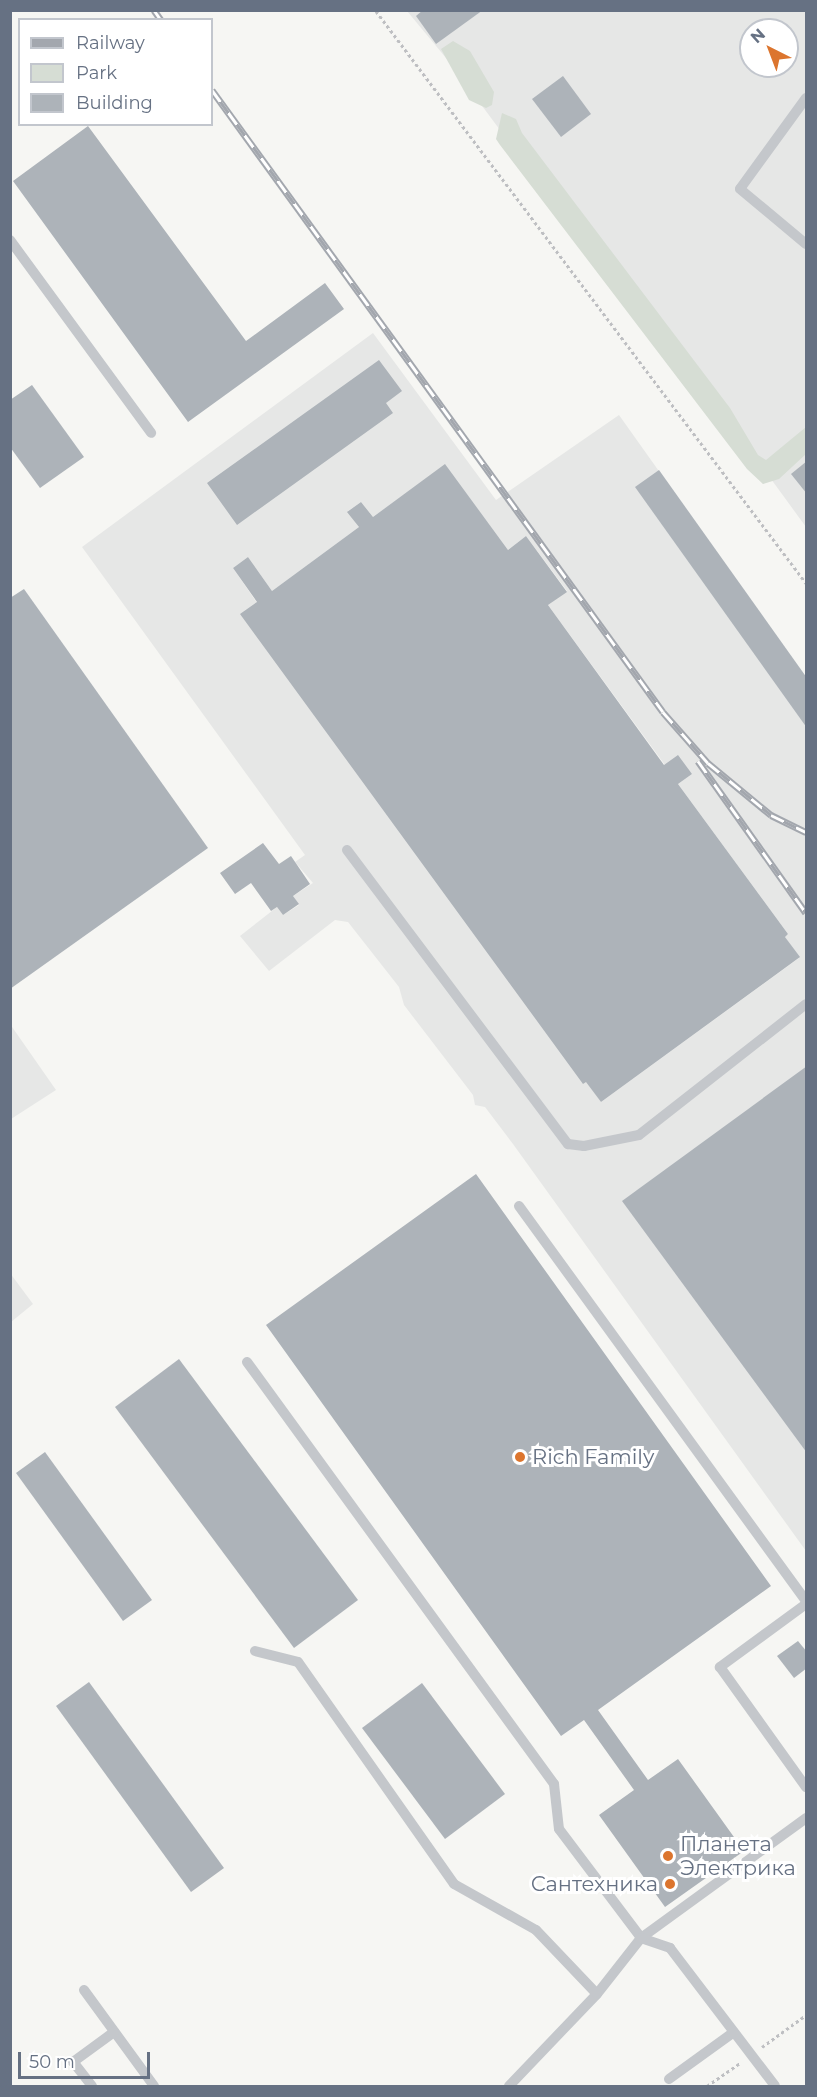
<!DOCTYPE html>
<meta charset="utf-8">
<style>
body{margin:0}
#map{position:relative;width:817px;height:2097px;overflow:hidden;background:#f6f6f3;font-family:Montserrat,sans-serif}
div>[style]{position:absolute}
.built>*{inset:0;background:#e6e7e6}
.green>*{inset:0;background:#d6ddd4}
.building>*{inset:0;background:#adb3b9}
.path>*{height:3px;margin-top:-1.5px;transform-origin:0;background:repeating-linear-gradient(90deg,#bebfc2 0 3px,transparent 0 6px)}
.service>*{height:10px;margin:-5px;padding:0 5px;transform-origin:5px;border-radius:5px;background:#c4c7cb}
.rail>*{height:7px;margin-top:-3.5px;transform-origin:0;background:repeating-linear-gradient(90deg,#fff 0 14px,#a3a7ae 0 28px);box-sizing:border-box;border-block:2px solid #a3a7ae}
.dots>*{width:16px;height:16px;translate:-50% -50%;box-sizing:border-box;border:3px solid #fff;border-radius:50%}
span{translate:-50% -50%;white-space:nowrap;text-align:center;line-height:1.15;-webkit-text-stroke:6px #fff;paint-order:stroke}
.poi-label{font-size:21px;color:#667183}
.left{translate:0 -50%;text-align:left}
.right{translate:-100% -50%;text-align:right}
.frame{position:absolute;inset:0;border:12px solid #667183;pointer-events:none}
.legend{position:absolute;left:18px;top:18px;width:195px;height:108px;box-sizing:border-box;background:#fff;border:2px solid #c2c6cd;margin:0;padding:8px 10px;list-style:none;font-size:18px;color:#667183}
.legend li{display:flex;align-items:center;gap:12px;height:30px}
.legend b{width:30px;border:2px solid #c2c6cd}
.north{position:absolute;left:739px;top:18px;width:60px;height:60px;box-sizing:border-box;background:#fff;border:2px solid #c2c6cd;border-radius:50%;rotate:318deg;font-size:16px;font-weight:700;line-height:24px;text-align:center;color:#667183}
.north::after{content:'';display:block;margin:auto;width:21px;height:27px;background:#dc752e;clip-path:polygon(50% 0,100% 100%,50% 72%,0 100%)}
.scale{position:absolute;left:18px;top:2052px;width:132px;height:27px;box-sizing:border-box;border:3px solid #667183;border-top:0;padding-left:8px;font-size:18px;line-height:21px;white-space:nowrap;color:#667183;-webkit-text-stroke:4px #fff;paint-order:stroke}
</style>
<div id="map">
<div class="built">
<i style="clip-path:polygon(evenodd,407px 11px,806px 11px,806px 527px,771px 479px,763px 484px,451px 64px,407px 11px,751px 30px,787px 30px,787px 66px,751px 66px,751px 30px)"></i>
<i style="clip-path:polygon(evenodd,373px 333px,496px 500px,619px 415px,806px 678px,806px 1551px,513px 1144px,485px 1107px,475px 1105px,473px 1095px,404px 1005px,399px 987px,348px 922px,335px 920px,269px 971px,240px 936px,277px 907px,283px 915px,299px 905px,293px 896px,313px 883px,295px 862px,305px 855px,82px 547px,373px 333px,445px 465px,508px 550px,526px 536px,567px 591px,548px 605px,665px 765px,692px 774px,678px 784px,788px 934px,785px 937px,799px 958px,601px 1102px,233px 568px,248px 557px,272px 591px,359px 527px,348px 511px,361px 502px,373px 517px,445px 465px)"></i>
<i style="clip-path:polygon(10px 1024px,56px 1090px,11px 1119px,10px 1119px)"></i>
<i style="clip-path:polygon(10px 1273px,33px 1304px,11px 1322px,10px 1322px)"></i>
</div>
<div class="green">
<i style="clip-path:polygon(453px 41px,470px 51px,494px 92px,492px 105px,486px 108px,469px 100px,441px 49px)"></i>
<i style="clip-path:polygon(502px 113px,516px 119px,522px 133px,730px 408px,758px 455px,766px 460px,806px 427px,806px 454px,779px 479px,763px 484px,747px 469px,500px 145px,496px 139px)"></i>
</div>
<div class="building">
<i style="clip-path:polygon(423px 10px,483px 10px,436px 44px,416px 16px)"></i>
<i style="clip-path:polygon(563px 76px,591px 114px,561px 137px,532px 99px)"></i>
<i style="clip-path:polygon(88px 126px,246px 341px,325px 283px,344px 309px,188px 422px,13px 181px)"></i>
<i style="clip-path:polygon(379px 360px,402px 391px,386px 403px,393px 413px,237px 525px,207px 483px)"></i>
<i style="clip-path:polygon(32px 385px,84px 457px,40px 488px,10px 447px,10px 400px)"></i>
<i style="clip-path:polygon(807px 461px,807px 494px,791px 474px)"></i>
<i style="clip-path:polygon(445px 464px,508px 550px,526px 536px,567px 592px,548px 605px,664px 765px,678px 755px,692px 774px,678px 784px,788px 934px,785px 937px,800px 957px,601px 1102px,586px 1082px,583px 1084px,240px 614px,257px 602px,233px 568px,248px 557px,272px 591px,359px 527px,347px 512px,361px 502px,373px 517px)"></i>
<i style="clip-path:polygon(659px 470px,807px 678px,807px 728px,635px 487px)"></i>
<i style="clip-path:polygon(24px 589px,208px 848px,10px 989px,10px 598px)"></i>
<i style="clip-path:polygon(263px 843px,279px 864px,291px 856px,310px 884px,293px 896px,299px 904px,283px 915px,277px 907px,271px 911px,251px 883px,235px 894px,220px 873px)"></i>
<i style="clip-path:polygon(807px 1066px,807px 1453px,622px 1201px)"></i>
<i style="clip-path:polygon(476px 1174px,771px 1586px,598px 1710px,648px 1780px,678px 1759px,744px 1851px,665px 1907px,599px 1815px,634px 1790px,584px 1720px,561px 1736px,266px 1325px)"></i>
<i style="clip-path:polygon(179px 1359px,358px 1600px,294px 1648px,115px 1407px)"></i>
<i style="clip-path:polygon(45px 1452px,152px 1600px,123px 1621px,16px 1473px)"></i>
<i style="clip-path:polygon(798px 1641px,807px 1652px,807px 1668px,794px 1678px,777px 1656px)"></i>
<i style="clip-path:polygon(89px 1682px,224px 1868px,191px 1892px,56px 1706px)"></i>
<i style="clip-path:polygon(422px 1683px,505px 1794px,445px 1839px,362px 1728px)"></i>
</div>
<div class="path">
<i style="left:376px;top:11px;width:716px;rotate:53.07deg"></i>
<i style="left:762px;top:2047px;width:54px;rotate:-36deg"></i>
<i style="left:707px;top:2086px;width:40px;rotate:-34.9deg"></i>
</div>
<div class="service">
<i style="left:806px;top:98px;width:112px;rotate:126deg"></i>
<i style="left:740px;top:189px;width:86px;rotate:39.8deg"></i>
<i style="left:10px;top:240px;width:239px;rotate:53.8deg"></i>
<i style="left:347px;top:850px;width:368px;rotate:53.1deg"></i>
<i style="left:568px;top:1144px;width:16px;rotate:7deg"></i>
<i style="left:584px;top:1146px;width:56px;rotate:-11.3deg"></i>
<i style="left:639px;top:1135px;width:212px;rotate:-38.1deg"></i>
<i style="left:519px;top:1206px;width:488px;rotate:54deg"></i>
<i style="left:247px;top:1362px;width:522px;rotate:53.96deg"></i>
<i style="left:554px;top:1784px;width:45px;rotate:83.7deg"></i>
<i style="left:559px;top:1829px;width:136px;rotate:53deg"></i>
<i style="left:641px;top:1938px;width:204px;rotate:-36deg"></i>
<i style="left:806px;top:1604px;width:107px;rotate:143.8deg"></i>
<i style="left:720px;top:1667px;width:148px;rotate:54.4deg"></i>
<i style="left:255px;top:1651px;width:44px;rotate:14.3deg"></i>
<i style="left:298px;top:1662px;width:271px;rotate:54.9deg"></i>
<i style="left:454px;top:1884px;width:94px;rotate:29.3deg"></i>
<i style="left:536px;top:1930px;width:88px;rotate:46.4deg"></i>
<i style="left:84px;top:1990px;width:119px;rotate:53.9deg"></i>
<i style="left:669px;top:2079px;width:80px;rotate:-35.9deg"></i>
<i style="left:92px;top:2086px;width:31px;rotate:-128deg"></i>
<i style="left:73px;top:2062px;width:51px;rotate:-36.2deg"></i>
<i style="left:509px;top:2086px;width:127px;rotate:-46.3deg"></i>
<i style="left:597px;top:1994px;width:71px;rotate:-51.8deg"></i>
<i style="left:641px;top:1938px;width:31px;rotate:19deg"></i>
<i style="left:670px;top:1948px;width:173px;rotate:52.7deg"></i>
</div>
<div class="rail">
<i style="left:154px;top:10px;width:12px;rotate:55deg"></i>
<i style="left:212px;top:90px;width:768px;rotate:54.05deg"></i>
<i style="left:663px;top:712px;width:68px;rotate:48.6deg"></i>
<i style="left:708px;top:763px;width:82px;rotate:39.5deg"></i>
<i style="left:771px;top:815px;width:39px;rotate:26deg"></i>
<i style="left:698px;top:761px;width:186px;rotate:54.6deg"></i>
</div>
<div class="dots">
<i style="left:520px;top:1457px;background:#dc752e"></i>
<i style="left:668px;top:1856px;background:#dc752e"></i>
<i style="left:670px;top:1884px;background:#dc752e"></i>
</div>
<div class="poi-label">
<span class="left" style="left:532px;top:1457px">Rich Family</span>
<span class="left" style="left:680px;top:1856px">Планета<br>Электрика</span>
<span class="right" style="left:658px;top:1884px">Сантехника</span>
</div>
<div class="frame"></div>
<ul class="legend">
<li><b style="height:8px;background:#a3a7ae"></b>Railway</li>
<li><b style="height:16px;background:#d6ddd4"></b>Park</li>
<li><b style="height:16px;background:#adb3b9"></b>Building</li>
</ul>
<div class="north">N</div>
<div class="scale">50 m</div>
</div>
